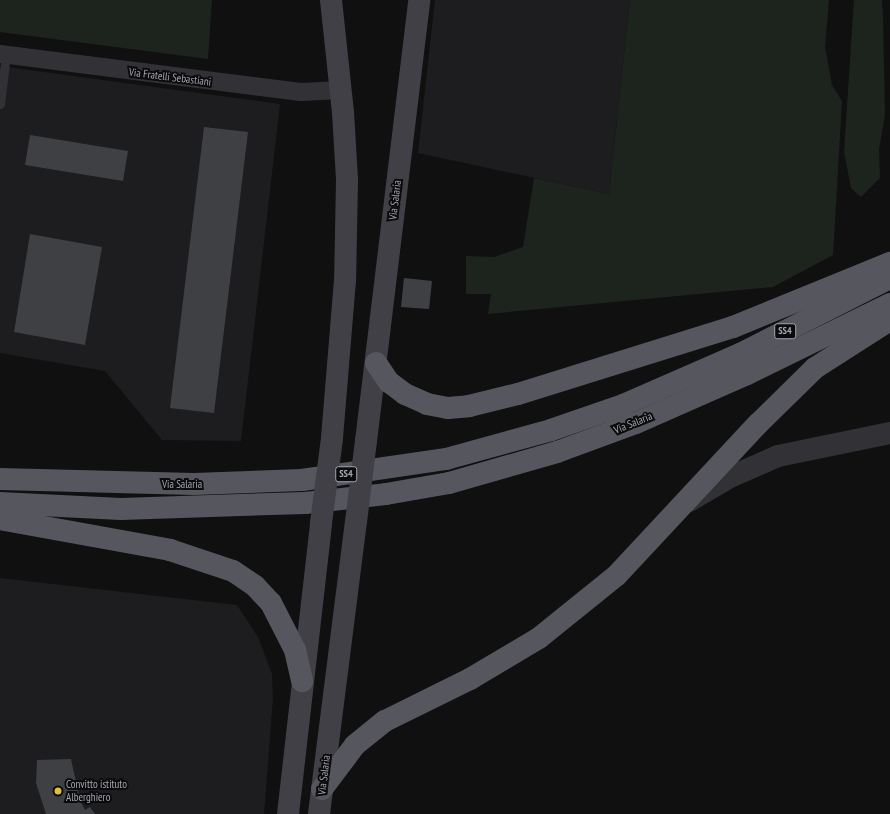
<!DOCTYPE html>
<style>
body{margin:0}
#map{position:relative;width:890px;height:814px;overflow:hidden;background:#101011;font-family:"PT Sans Narrow",sans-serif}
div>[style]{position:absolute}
.built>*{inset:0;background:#1d1c1e}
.green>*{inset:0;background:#1d241e}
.building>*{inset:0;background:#3f4044}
.service>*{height:9px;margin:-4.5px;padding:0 4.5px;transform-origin:4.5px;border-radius:4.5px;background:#323236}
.minor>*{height:18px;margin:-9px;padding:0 9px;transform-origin:9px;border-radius:9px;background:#323236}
.tertiary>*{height:22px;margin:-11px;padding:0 11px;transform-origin:11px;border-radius:11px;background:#323236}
.secondary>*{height:22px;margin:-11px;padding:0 11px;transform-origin:11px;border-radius:11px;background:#404046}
.trunk>*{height:22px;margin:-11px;padding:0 11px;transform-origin:11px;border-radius:11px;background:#56565e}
.secondary-bridge>*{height:22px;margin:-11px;padding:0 11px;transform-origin:11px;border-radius:11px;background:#404046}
.dots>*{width:11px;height:11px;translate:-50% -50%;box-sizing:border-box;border:2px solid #0b0b0c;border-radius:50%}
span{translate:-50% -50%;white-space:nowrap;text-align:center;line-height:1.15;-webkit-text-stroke:4px #0b0b0c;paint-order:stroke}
.shield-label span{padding:1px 3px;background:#0b0b0c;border:1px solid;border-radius:3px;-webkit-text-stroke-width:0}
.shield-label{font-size:10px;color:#a3a5b1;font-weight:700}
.street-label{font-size:11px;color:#a3a5b1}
.poi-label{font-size:11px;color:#a3a5b1}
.left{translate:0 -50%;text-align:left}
</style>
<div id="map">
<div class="built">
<i style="clip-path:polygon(435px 0,630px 0,609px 194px,418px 153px)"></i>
<i style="clip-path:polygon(0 66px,280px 104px,241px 441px,162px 440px,105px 371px,0 353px)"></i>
<i style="clip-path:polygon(0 578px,237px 605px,258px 637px,272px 674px,273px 699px,264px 814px,0 814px)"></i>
</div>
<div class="green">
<i style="clip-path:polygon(0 0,212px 0,208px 59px,0 32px)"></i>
<i style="clip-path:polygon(630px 0,829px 0,825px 47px,832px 85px,842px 101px,833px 255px,773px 287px,488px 314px,491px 294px,466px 294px,466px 256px,494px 257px,523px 247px,534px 178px,609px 194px)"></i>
<i style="clip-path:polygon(854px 0,882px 0,883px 17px,885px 115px,879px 149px,880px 178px,861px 197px,851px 188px,844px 152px)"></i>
</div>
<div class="building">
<i style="clip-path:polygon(204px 127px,248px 132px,214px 413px,170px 408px)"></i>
<i style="clip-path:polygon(30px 135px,128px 151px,123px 181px,25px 165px)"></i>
<i style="clip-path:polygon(30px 234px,102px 247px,85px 345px,14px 332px)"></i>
<i style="clip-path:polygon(404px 278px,432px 281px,429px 309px,401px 307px)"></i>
<i style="clip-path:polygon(71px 759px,80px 800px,85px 810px,90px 807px,95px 814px,46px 814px,36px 783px,37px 760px)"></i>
</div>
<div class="service">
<i style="left:0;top:104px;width:49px;rotate:-83deg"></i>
</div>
<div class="minor">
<i style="left:0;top:54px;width:303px;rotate:7.2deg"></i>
<i style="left:301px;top:92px;width:40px;rotate:-2.9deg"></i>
</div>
<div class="tertiary">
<i style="left:689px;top:501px;width:48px;rotate:-30.3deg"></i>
<i style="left:730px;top:477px;width:52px;rotate:-23.6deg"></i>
<i style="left:778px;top:456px;width:114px;rotate:-11.6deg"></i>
</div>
<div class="secondary">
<i style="left:331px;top:0;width:113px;rotate:83.9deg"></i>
<i style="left:343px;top:112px;width:68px;rotate:86.6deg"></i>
<i style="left:347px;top:180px;width:100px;rotate:91.1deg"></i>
<i style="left:345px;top:280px;width:159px;rotate:94.7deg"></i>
<i style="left:366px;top:441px;width:444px;rotate:-83.1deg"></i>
<i style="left:288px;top:814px;width:293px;rotate:-83.5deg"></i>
<i style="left:319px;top:814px;width:294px;rotate:-82.8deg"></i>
</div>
<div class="trunk">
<i style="left:376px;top:363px;width:23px;rotate:56deg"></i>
<i style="left:389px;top:382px;width:20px;rotate:37deg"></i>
<i style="left:405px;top:394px;width:24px;rotate:24deg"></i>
<i style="left:427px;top:404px;width:21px;rotate:11deg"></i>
<i style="left:448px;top:408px;width:21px;rotate:-5deg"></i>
<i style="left:469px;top:406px;width:50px;rotate:-13.8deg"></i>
<i style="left:518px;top:394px;width:225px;rotate:-17.3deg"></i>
<i style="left:733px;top:327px;width:170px;rotate:-22.2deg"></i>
<i style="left:0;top:479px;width:194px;rotate:1.5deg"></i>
<i style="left:194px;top:484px;width:108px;rotate:-2.1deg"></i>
<i style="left:302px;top:480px;width:146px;rotate:-8.3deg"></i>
<i style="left:446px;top:459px;width:109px;rotate:-15.4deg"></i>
<i style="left:551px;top:430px;width:76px;rotate:-19.1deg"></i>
<i style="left:623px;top:405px;width:128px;rotate:-23.6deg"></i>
<i style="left:740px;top:354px;width:168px;rotate:-26.9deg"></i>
<i style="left:0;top:503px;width:121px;rotate:2.8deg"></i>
<i style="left:121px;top:509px;width:184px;rotate:-1.9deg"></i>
<i style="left:305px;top:503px;width:81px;rotate:-6.3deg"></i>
<i style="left:386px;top:494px;width:64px;rotate:-9.9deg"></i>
<i style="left:449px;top:483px;width:112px;rotate:-16deg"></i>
<i style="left:557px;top:452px;width:84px;rotate:-20.2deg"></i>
<i style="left:636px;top:423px;width:121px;rotate:-23.8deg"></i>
<i style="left:747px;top:374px;width:159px;rotate:-26.1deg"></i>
<i style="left:0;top:519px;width:173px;rotate:10.3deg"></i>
<i style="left:170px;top:550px;width:66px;rotate:18.4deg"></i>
<i style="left:233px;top:571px;width:27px;rotate:34deg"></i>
<i style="left:255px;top:586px;width:23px;rotate:47deg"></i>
<i style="left:271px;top:603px;width:53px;rotate:62.9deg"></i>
<i style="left:295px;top:650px;width:32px;rotate:77deg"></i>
<i style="left:322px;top:789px;width:55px;rotate:-53.1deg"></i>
<i style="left:355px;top:745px;width:38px;rotate:-39deg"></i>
<i style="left:385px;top:721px;width:95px;rotate:-26.3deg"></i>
<i style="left:470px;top:679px;width:80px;rotate:-30.7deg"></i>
<i style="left:539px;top:638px;width:100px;rotate:-38.9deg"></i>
<i style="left:617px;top:575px;width:207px;rotate:-47deg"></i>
<i style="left:758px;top:424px;width:80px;rotate:-44.5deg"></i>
<i style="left:815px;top:368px;width:89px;rotate:-32.6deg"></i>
</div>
<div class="secondary-bridge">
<i style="left:356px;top:522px;width:82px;rotate:-83deg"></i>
<i style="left:321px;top:523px;width:86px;rotate:-82.6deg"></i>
</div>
<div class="dots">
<i style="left:58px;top:791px;background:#e0c03a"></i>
</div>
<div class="shield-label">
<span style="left:785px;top:331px">SS4</span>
<span style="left:346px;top:474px">SS4</span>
</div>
<div class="street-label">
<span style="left:170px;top:77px;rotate:7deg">Via Fratelli Sebastiani</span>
<span style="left:395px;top:200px;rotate:-83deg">Via Salaria</span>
<span style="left:633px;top:423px;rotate:-22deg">Via Salaria</span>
<span style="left:182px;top:484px">Via Salaria</span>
<span style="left:324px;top:775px;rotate:-83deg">Via Salaria</span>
</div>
<div class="poi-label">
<span class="left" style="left:66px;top:791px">Convitto istituto<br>Alberghiero</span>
</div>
</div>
